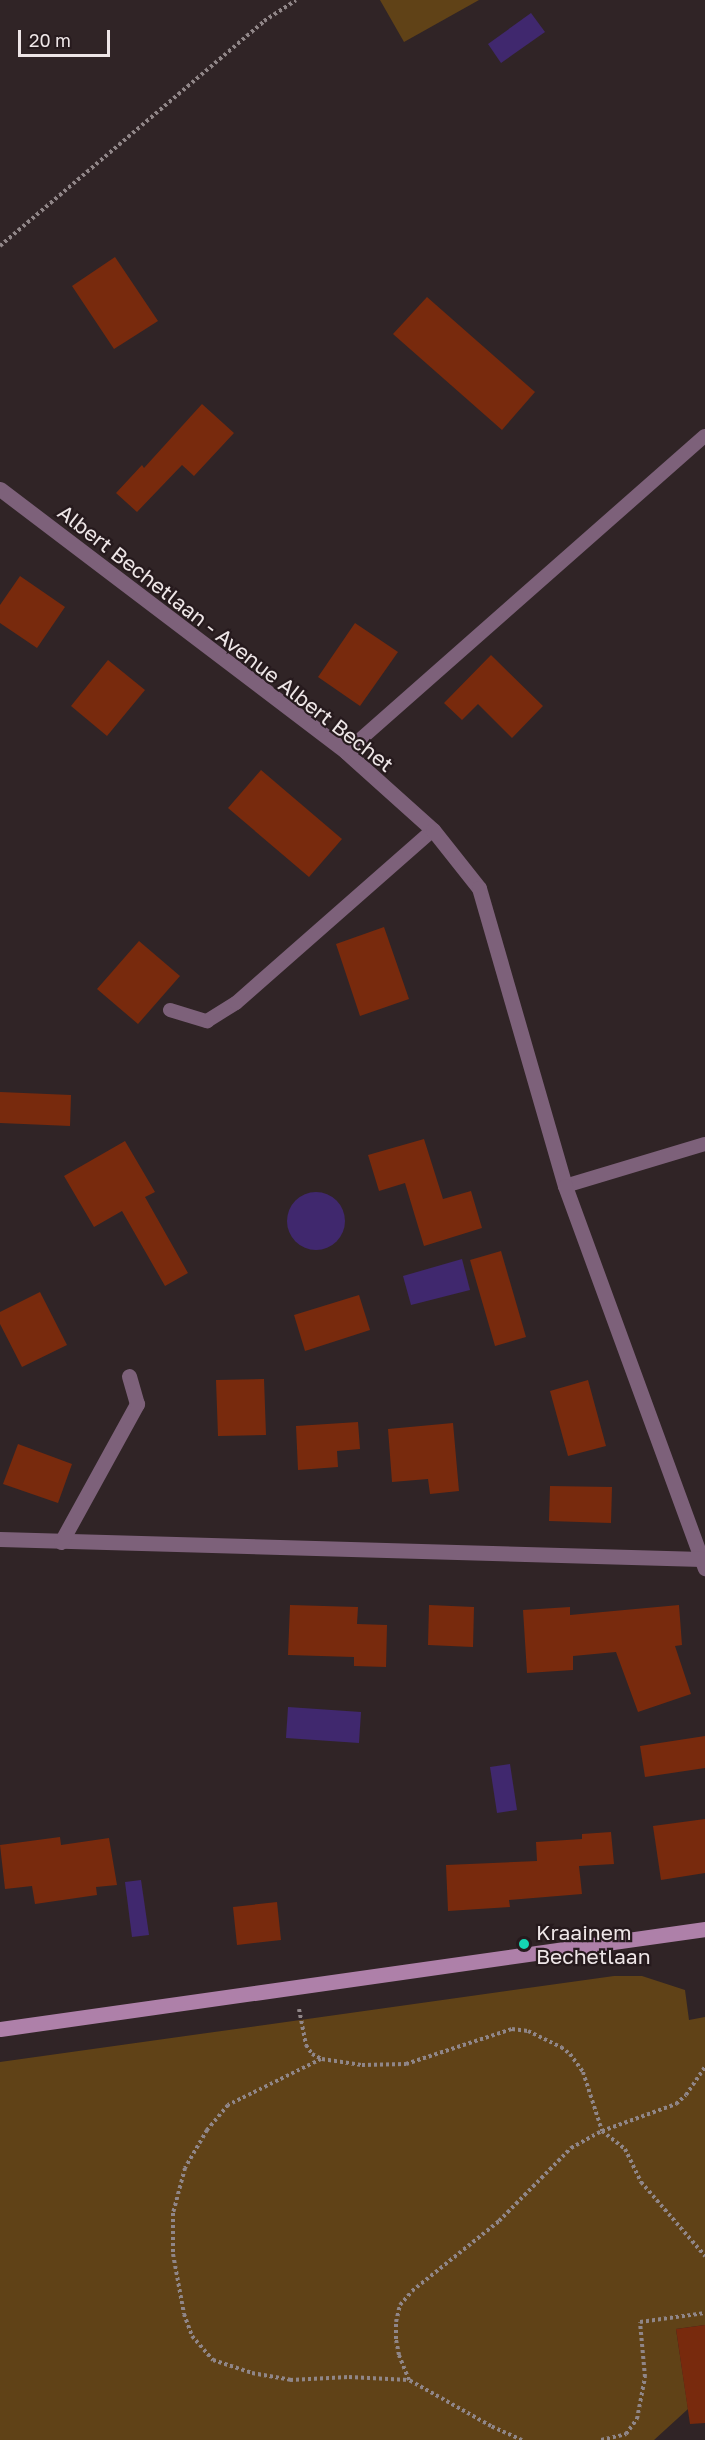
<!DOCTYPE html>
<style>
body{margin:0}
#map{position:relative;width:705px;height:2440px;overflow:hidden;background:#302426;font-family:"Golos Text",sans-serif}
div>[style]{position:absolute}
.green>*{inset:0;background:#604217}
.water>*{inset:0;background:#40286e}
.round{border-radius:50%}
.building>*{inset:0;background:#782a0d}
.path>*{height:4px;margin-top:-2px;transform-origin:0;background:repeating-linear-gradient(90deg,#908688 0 3px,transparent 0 6px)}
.lane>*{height:14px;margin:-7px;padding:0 7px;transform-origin:7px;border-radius:7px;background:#7d617a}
.street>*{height:15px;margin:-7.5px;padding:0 7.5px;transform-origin:7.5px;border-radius:7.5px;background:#7d617a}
.secondary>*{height:15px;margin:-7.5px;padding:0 7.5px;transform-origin:7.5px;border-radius:7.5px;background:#ae80a9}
.dots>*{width:16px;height:16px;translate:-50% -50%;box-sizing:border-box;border:3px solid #261a1d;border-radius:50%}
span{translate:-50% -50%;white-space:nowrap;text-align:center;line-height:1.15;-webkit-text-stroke:4.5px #261a1d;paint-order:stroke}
.street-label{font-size:21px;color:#eee6e7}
.poi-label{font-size:21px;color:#eee6e7}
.left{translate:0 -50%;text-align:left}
.scale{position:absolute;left:18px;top:30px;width:92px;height:27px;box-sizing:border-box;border:3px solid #eee6e7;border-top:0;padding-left:8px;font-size:18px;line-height:21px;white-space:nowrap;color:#eee6e7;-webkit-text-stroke:4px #261a1d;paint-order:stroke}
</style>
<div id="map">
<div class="green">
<i style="clip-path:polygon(380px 0,479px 0,404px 42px)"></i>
<i style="clip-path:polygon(614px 1976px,642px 1976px,685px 1990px,689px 2020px,705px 2017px,705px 2325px,676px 2329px,688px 2409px,654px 2440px,0 2440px,0 2062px)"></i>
</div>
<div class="water">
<i style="clip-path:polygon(531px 13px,545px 32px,501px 63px,488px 44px)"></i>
<i class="round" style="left:287px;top:1192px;width:58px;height:58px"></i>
<i style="clip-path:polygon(462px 1259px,470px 1290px,411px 1305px,403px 1276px)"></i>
<i style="clip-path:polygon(288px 1707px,361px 1712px,359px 1743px,286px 1738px)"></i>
<i style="clip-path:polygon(510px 1764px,517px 1810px,497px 1813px,490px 1767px)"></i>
<i style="clip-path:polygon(141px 1880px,149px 1935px,132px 1937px,125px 1882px)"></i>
</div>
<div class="building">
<i style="clip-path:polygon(115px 257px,158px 321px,114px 349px,72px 286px)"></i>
<i style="clip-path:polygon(427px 297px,535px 392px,502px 430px,393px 334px)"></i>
<i style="clip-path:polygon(202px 404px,234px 433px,194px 476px,182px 465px,137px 512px,116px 493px,142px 465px,144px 468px)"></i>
<i style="clip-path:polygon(20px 576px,65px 607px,37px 648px,0 623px,0 605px)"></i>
<i style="clip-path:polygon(355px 623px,398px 652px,360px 706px,318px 677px)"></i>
<i style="clip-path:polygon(491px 655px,543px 706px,512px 738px,478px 704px,462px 720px,444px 703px)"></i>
<i style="clip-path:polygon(108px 660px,145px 690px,107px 736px,71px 706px)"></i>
<i style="clip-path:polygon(261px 770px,342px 839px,309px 877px,228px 808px)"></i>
<i style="clip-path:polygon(384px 927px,409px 999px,360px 1016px,336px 944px)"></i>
<i style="clip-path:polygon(139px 941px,180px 976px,138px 1024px,97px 989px)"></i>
<i style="clip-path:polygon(0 1092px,71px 1095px,70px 1126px,0 1123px)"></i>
<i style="clip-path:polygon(424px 1139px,443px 1199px,471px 1191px,482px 1228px,424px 1246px,405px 1183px,379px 1191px,368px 1155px)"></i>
<i style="clip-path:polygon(125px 1141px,155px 1192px,145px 1197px,188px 1273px,165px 1286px,122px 1211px,94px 1227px,64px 1176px)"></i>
<i style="clip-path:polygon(501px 1251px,526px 1337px,495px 1346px,470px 1260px)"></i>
<i style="clip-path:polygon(40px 1292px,67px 1345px,22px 1367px,0 1324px,0 1312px)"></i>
<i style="clip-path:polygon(359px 1295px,370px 1330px,305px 1351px,294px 1315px)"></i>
<i style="clip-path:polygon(264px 1379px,266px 1435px,218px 1436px,216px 1380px)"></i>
<i style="clip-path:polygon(588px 1380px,606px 1446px,568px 1456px,550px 1391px)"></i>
<i style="clip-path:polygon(358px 1422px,360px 1449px,337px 1451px,338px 1467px,298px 1470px,296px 1426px)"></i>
<i style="clip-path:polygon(453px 1423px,459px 1491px,430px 1494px,428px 1479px,392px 1482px,388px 1429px)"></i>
<i style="clip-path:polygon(18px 1444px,72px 1464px,58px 1503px,3px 1484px)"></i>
<i style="clip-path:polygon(550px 1486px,612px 1487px,611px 1523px,549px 1521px)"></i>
<i style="clip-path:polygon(290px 1605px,358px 1607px,357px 1624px,387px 1625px,386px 1667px,354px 1666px,354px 1657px,288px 1655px)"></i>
<i style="clip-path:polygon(429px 1605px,474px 1607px,473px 1647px,428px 1645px)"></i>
<i style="clip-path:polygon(679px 1605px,682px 1645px,675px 1646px,691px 1694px,638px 1712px,616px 1652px,573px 1656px,573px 1670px,527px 1673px,523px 1610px,570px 1607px,570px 1615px)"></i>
<i style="clip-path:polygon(705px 1736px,705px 1768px,645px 1777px,640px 1746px)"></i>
<i style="clip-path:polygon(705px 1819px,705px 1873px,661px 1880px,653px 1826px)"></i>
<i style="clip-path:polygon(611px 1832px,614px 1864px,579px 1866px,582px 1894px,509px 1900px,510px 1907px,448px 1911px,446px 1865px,537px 1861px,536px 1842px,582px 1839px,582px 1834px)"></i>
<i style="clip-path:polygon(60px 1837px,61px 1845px,109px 1838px,117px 1885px,96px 1887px,97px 1895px,35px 1904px,32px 1886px,5px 1889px,0 1845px)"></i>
<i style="clip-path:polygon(277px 1902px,281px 1940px,237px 1945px,233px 1907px)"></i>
<i style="clip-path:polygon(705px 2325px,705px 2423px,690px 2424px,676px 2329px)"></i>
</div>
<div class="path">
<i style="left:0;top:246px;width:347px;rotate:-40.4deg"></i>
<i style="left:264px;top:21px;width:38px;rotate:-33deg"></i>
<i style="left:299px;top:2009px;width:37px;rotate:79deg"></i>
<i style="left:306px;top:2045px;width:11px;rotate:56deg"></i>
<i style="left:312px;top:2054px;width:11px;rotate:27deg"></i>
<i style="left:322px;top:2059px;width:40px;rotate:8.5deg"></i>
<i style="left:362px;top:2065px;width:44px;rotate:-1.3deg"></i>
<i style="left:406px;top:2064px;width:112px;rotate:-18.3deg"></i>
<i style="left:512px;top:2029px;width:16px;rotate:7deg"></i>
<i style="left:528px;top:2031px;width:37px;rotate:26deg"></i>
<i style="left:561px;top:2047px;width:11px;rotate:38deg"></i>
<i style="left:570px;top:2054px;width:22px;rotate:54deg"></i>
<i style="left:583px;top:2072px;width:62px;rotate:72.1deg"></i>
<i style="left:602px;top:2131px;width:29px;rotate:38deg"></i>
<i style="left:625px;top:2149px;width:37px;rotate:64deg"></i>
<i style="left:641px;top:2182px;width:98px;rotate:49.1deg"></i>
<i style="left:321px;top:2059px;width:104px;rotate:153.7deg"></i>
<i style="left:228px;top:2105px;width:33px;rotate:130deg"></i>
<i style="left:207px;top:2130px;width:44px;rotate:120.1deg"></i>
<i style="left:185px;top:2168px;width:47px;rotate:104.9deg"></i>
<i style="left:173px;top:2213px;width:41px;rotate:90deg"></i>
<i style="left:173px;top:2254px;width:61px;rotate:79.6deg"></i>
<i style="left:184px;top:2314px;width:23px;rotate:70deg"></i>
<i style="left:192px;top:2336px;width:32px;rotate:49deg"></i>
<i style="left:213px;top:2360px;width:41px;rotate:18.4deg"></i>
<i style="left:252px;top:2373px;width:39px;rotate:10deg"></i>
<i style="left:290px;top:2380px;width:59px;rotate:-2.9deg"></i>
<i style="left:349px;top:2377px;width:60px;rotate:2.9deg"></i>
<i style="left:522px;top:2440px;width:34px;rotate:-156deg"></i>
<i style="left:491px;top:2426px;width:94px;rotate:-150.7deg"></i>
<i style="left:409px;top:2380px;width:27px;rotate:-112deg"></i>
<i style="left:399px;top:2355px;width:16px;rotate:-101deg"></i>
<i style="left:396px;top:2339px;width:17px;rotate:-90deg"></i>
<i style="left:396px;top:2322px;width:17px;rotate:-77deg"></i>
<i style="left:400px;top:2305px;width:18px;rotate:-49deg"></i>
<i style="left:412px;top:2291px;width:112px;rotate:-38.8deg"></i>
<i style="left:499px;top:2221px;width:103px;rotate:-45.4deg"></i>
<i style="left:571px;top:2148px;width:35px;rotate:-29deg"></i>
<i style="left:602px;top:2131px;width:79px;rotate:-20deg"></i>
<i style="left:676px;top:2104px;width:13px;rotate:-42deg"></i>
<i style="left:686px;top:2095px;width:34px;rotate:-56deg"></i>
<i style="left:601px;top:2440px;width:26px;rotate:-13deg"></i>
<i style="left:626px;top:2434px;width:19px;rotate:-54deg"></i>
<i style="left:637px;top:2419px;width:43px;rotate:-79.2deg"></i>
<i style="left:645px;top:2377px;width:55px;rotate:-95.2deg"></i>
<i style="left:640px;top:2322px;width:66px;rotate:-7.9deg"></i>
</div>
<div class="lane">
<i style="left:346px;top:752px;width:478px;rotate:-41.4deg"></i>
<i style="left:170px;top:1010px;width:39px;rotate:17deg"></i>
<i style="left:207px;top:1021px;width:34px;rotate:-32deg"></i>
<i style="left:236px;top:1003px;width:262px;rotate:-41.3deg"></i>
<i style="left:565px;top:1186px;width:146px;rotate:-16.7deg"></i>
</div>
<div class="street">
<i style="left:0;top:489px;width:435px;rotate:37.2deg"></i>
<i style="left:346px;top:752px;width:117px;rotate:41.9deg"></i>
<i style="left:433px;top:830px;width:74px;rotate:51.6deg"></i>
<i style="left:479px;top:888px;width:310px;rotate:73.9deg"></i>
<i style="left:565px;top:1186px;width:407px;rotate:69.9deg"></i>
<i style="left:0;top:1539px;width:702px;rotate:1.63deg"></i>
<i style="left:61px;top:1542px;width:158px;rotate:-61.2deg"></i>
<i style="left:137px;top:1404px;width:29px;rotate:-106deg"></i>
</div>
<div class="secondary">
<i style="left:0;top:2029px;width:712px;rotate:-8.07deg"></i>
</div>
<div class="dots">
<i style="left:524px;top:1944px;background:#14d5b3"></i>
</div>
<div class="street-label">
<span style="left:226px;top:638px;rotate:38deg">Albert Bechetlaan - Avenue Albert Bechet</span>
</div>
<div class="poi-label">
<span class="left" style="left:536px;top:1944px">Kraainem<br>Bechetlaan</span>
</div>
<div class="scale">20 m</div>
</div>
